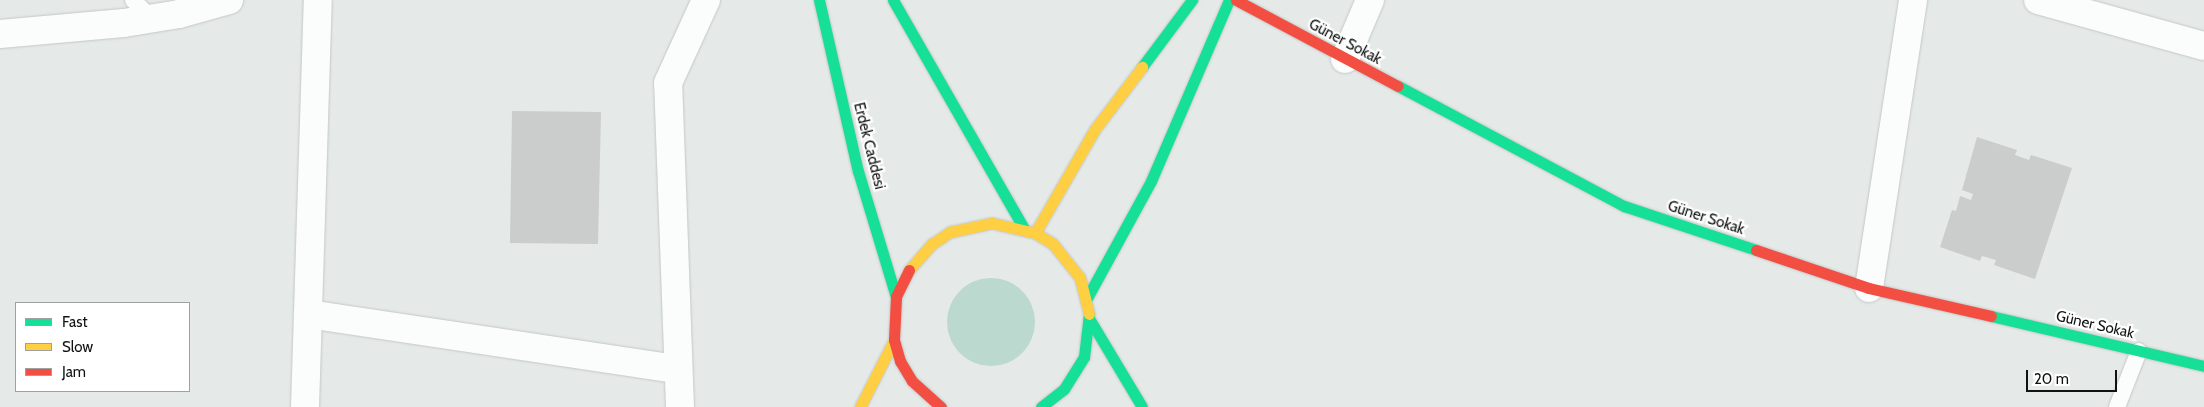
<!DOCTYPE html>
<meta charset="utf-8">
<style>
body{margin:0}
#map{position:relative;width:2204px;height:407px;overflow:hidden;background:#e5eae8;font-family:Cabin,sans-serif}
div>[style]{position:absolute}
.green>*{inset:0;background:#bbd9ce}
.round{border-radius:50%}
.building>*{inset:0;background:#cacdcc}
.roads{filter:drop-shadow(0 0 1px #c4c7c6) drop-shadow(0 0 1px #c4c7c6)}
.lane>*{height:16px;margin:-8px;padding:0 8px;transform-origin:8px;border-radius:8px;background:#fbfcfc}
.street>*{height:28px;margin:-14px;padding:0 14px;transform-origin:14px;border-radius:14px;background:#fbfcfc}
.fast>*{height:11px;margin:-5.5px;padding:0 5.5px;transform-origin:5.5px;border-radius:5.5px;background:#16e098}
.slow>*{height:11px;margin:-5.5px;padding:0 5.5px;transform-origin:5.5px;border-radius:5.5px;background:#ffcf43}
.jam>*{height:11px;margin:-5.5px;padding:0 5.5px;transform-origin:5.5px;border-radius:5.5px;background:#f24e42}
span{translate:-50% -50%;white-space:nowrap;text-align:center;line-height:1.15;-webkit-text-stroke:4.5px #fff;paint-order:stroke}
.street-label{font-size:15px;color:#101312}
.legend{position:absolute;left:15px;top:302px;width:175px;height:90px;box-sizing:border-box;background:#fff;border:1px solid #9fa1a0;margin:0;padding:6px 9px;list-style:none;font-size:15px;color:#101312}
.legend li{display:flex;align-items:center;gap:10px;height:25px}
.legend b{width:25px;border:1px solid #9fa1a0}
.scale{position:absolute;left:2026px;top:370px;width:91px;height:22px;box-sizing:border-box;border:2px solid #101312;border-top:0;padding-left:6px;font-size:15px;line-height:18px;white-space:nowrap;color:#101312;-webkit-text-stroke:4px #fff;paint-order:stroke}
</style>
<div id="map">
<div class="green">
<i class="round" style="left:947px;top:278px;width:88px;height:88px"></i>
</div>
<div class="building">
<i style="clip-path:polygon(512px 111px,601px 112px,598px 244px,510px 243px)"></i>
<i style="clip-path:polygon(1977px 137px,2017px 150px,2015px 155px,2029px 160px,2031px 155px,2072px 168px,2035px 279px,1994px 265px,1996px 260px,1982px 256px,1980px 261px,1940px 247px,1952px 210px,1956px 211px,1960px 196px,1971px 200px,1973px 194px,1962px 190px)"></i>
</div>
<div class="roads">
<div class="lane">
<i style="left:133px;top:0;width:27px;rotate:45deg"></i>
<i style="left:2117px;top:407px;width:60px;rotate:-68.6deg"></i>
</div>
<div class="street">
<i style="left:2038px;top:0;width:172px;rotate:15.5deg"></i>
<i style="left:0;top:34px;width:124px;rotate:-5.1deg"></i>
<i style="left:124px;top:23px;width:56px;rotate:-9.3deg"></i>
<i style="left:179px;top:14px;width:52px;rotate:-15.6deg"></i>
<i style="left:1345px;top:59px;width:64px;rotate:-67deg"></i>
<i style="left:1869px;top:288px;width:291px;rotate:-81.3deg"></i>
<i style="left:308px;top:314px;width:374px;rotate:8.5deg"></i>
<i style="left:305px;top:407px;width:407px;rotate:-88.2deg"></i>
<i style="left:680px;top:407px;width:324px;rotate:-92.1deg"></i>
<i style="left:668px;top:83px;width:91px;rotate:-65.4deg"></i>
</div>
<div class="fast">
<i style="left:819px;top:0;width:175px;rotate:77.2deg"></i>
<i style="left:858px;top:171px;width:132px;rotate:73.2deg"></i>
<i style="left:893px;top:0;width:264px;rotate:60.2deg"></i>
<i style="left:1142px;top:67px;width:84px;rotate:-53.3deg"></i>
<i style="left:1398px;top:86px;width:256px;rotate:28deg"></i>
<i style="left:1624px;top:206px;width:139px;rotate:18.4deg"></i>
<i style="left:1087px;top:298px;width:133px;rotate:-61.3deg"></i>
<i style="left:1151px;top:181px;width:197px;rotate:-66.7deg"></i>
<i style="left:1991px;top:316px;width:219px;rotate:13.2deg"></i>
<i style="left:1090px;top:320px;width:101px;rotate:59.1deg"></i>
<i style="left:1041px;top:407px;width:29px;rotate:-38deg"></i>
<i style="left:1064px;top:389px;width:38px;rotate:-58deg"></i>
<i style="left:1084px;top:357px;width:43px;rotate:-83.4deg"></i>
</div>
<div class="slow">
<i style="left:1035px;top:233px;width:120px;rotate:-60deg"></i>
<i style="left:1095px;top:129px;width:78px;rotate:-52.8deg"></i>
<i style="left:909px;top:270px;width:35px;rotate:-49deg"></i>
<i style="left:932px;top:244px;width:22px;rotate:-34deg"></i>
<i style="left:950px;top:232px;width:43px;rotate:-12.1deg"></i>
<i style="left:992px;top:223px;width:44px;rotate:13.1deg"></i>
<i style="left:1035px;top:233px;width:21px;rotate:31deg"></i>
<i style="left:1053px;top:244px;width:43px;rotate:51.5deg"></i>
<i style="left:1080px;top:278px;width:37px;rotate:76deg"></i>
<i style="left:860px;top:407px;width:75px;rotate:-63.1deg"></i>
</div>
<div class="jam">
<i style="left:1236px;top:0;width:183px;rotate:28deg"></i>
<i style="left:1756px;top:250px;width:119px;rotate:18.6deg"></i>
<i style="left:1869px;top:288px;width:125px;rotate:12.9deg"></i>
<i style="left:909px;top:270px;width:30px;rotate:116deg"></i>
<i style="left:896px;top:297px;width:43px;rotate:92.7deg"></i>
<i style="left:894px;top:340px;width:22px;rotate:74deg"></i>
<i style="left:900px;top:361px;width:23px;rotate:59deg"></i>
<i style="left:912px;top:381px;width:39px;rotate:42deg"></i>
</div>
</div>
<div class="street-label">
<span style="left:1345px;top:42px;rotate:28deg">Güner Sokak</span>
<span style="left:869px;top:146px;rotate:76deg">Erdek Caddesi</span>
<span style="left:1706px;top:218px;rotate:18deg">Güner Sokak</span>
<span style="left:2095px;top:325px;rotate:13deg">Güner Sokak</span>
</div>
<ul class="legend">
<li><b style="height:6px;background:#16e098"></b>Fast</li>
<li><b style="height:6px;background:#ffcf43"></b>Slow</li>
<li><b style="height:6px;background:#f24e42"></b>Jam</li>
</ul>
<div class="scale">20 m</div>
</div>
